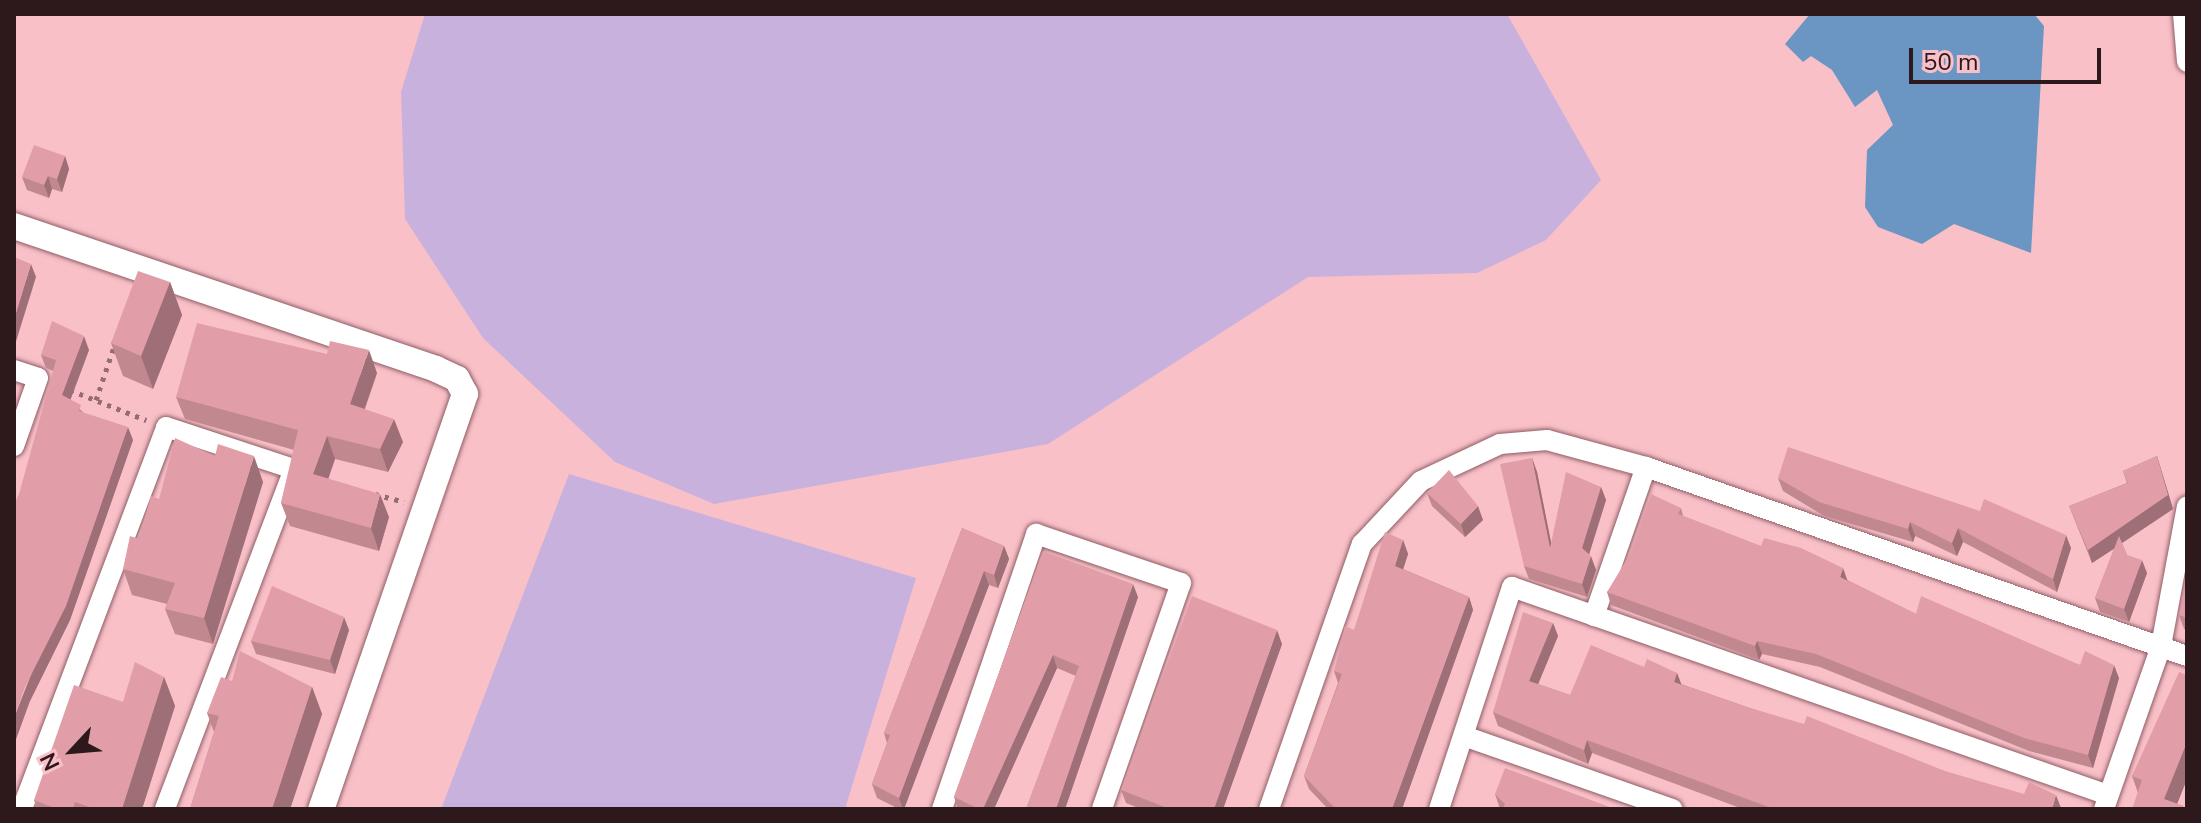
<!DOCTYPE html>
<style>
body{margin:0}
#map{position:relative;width:2201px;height:823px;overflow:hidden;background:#f9c0c8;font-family:"Nunito Sans",sans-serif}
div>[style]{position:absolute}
.green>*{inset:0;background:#c9b1dd}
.water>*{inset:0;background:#6b96c3}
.path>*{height:5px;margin-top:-2.5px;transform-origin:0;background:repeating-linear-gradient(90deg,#936d72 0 4px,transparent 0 10px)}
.roads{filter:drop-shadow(0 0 2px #8f5d65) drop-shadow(0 0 2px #8f5d65)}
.minor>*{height:20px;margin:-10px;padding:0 10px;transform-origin:10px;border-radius:10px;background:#fff}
.tertiary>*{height:26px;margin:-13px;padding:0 13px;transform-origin:13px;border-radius:13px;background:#fff}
.wall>*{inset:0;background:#c28890}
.shaded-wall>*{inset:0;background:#9e6f76}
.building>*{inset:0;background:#e29ea8}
span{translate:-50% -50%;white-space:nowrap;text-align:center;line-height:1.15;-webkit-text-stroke:7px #f9c0c8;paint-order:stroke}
.frame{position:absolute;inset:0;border:16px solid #2d191c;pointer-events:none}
.north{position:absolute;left:32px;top:711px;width:80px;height:80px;-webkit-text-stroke:6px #f9c0c8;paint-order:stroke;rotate:244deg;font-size:22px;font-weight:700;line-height:32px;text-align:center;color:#2d191c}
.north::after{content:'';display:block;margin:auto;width:28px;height:36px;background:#2d191c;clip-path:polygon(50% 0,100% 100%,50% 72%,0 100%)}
.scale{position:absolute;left:1909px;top:48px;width:192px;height:36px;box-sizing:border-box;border:4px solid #2d191c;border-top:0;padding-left:10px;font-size:24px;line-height:28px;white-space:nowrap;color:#2d191c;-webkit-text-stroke:6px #f9c0c8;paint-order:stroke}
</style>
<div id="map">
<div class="green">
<i style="clip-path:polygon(425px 14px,1507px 14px,1601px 180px,1546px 240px,1477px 273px,1308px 277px,1048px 444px,714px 504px,615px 462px,483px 338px,405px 219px,401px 92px)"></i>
<i style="clip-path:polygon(569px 474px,916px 578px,845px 809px,441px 809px)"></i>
</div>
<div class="water">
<i style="clip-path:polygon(1810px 14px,2034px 14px,2044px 26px,2031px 253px,1954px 224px,1922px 244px,1878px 227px,1865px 207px,1867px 150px,1893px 125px,1877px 90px,1855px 107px,1832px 70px,1811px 56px,1803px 62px,1785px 44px)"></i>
</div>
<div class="path">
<i style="left:70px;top:390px;width:82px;rotate:21.5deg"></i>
<i style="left:96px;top:400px;width:59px;rotate:-71.3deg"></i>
<i style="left:375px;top:494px;width:30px;rotate:15deg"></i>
</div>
<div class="roads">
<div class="minor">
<i style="left:2183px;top:14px;width:48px;rotate:85.2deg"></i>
<i style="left:14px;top:370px;width:25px;rotate:18deg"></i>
<i style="left:38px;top:378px;width:72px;rotate:109.4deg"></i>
<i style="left:1594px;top:616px;width:158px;rotate:-70.8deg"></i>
<i style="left:1464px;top:736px;width:221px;rotate:19.3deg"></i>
<i style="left:22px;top:809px;width:408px;rotate:-69.3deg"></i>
<i style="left:166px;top:427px;width:135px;rotate:18.2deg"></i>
<i style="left:294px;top:469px;width:364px;rotate:110.8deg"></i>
<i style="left:942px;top:809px;width:291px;rotate:-71.1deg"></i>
<i style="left:1036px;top:534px;width:153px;rotate:18.7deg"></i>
<i style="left:1181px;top:583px;width:239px;rotate:109.3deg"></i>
<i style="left:1269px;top:809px;width:281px;rotate:-70.7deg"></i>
<i style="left:1362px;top:544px;width:86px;rotate:-46.9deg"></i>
<i style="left:1421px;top:481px;width:87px;rotate:-25.1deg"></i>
<i style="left:1500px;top:444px;width:47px;rotate:-4.9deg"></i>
<i style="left:1547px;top:440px;width:103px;rotate:15.3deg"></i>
<i style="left:1646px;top:467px;width:573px;rotate:19.26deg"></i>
<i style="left:1439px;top:809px;width:234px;rotate:-71.8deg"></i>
<i style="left:1512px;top:587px;width:631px;rotate:19.24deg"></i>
<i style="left:2104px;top:809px;width:173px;rotate:-70.7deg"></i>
<i style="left:2161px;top:646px;width:142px;rotate:-79.5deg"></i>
</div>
<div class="tertiary">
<i style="left:14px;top:226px;width:446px;rotate:18.7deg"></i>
<i style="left:436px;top:369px;width:23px;rotate:25deg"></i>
<i style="left:457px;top:379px;width:17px;rotate:62deg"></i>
<i style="left:465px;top:394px;width:439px;rotate:109.1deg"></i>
</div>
</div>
<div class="wall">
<i style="clip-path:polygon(65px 156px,69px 169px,62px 192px,52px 189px,49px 198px,27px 190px,22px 177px)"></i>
<i style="clip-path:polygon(170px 282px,182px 315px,153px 389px,123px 376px,111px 343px)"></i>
<i style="clip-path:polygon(89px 350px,70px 400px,84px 413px,133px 440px,70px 620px,30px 701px,53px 371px,46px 368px,41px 355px)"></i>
<i style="clip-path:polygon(377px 373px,365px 409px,403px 442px,388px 472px,335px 459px,328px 479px,389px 517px,379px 551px,290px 526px,281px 503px,294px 450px,185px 419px,176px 397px)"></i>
<i style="clip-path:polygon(2157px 456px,2173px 509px,2122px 543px,2127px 555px,2147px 573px,2129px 622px,2100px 612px,2095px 598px,2114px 549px,2092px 563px,2069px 506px,2127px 483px,2123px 471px)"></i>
<i style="clip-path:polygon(1532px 458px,1537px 472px,1551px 543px,1601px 487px,1606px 500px,1589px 554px,1596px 570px,1587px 597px,1529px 579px,1524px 566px)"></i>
<i style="clip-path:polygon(1778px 478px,2071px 548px,2057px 592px,1963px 542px,1957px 556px,1915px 536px,1913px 542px,1824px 516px,1783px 491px)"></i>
<i style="clip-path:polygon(263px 482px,213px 644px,175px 634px,165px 609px,167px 604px,132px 595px,123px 569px,159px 499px)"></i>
<i style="clip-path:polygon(1427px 493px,1483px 520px,1465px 537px,1432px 506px)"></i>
<i style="clip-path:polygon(1681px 508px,1683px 516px,1847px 580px,1916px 614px,2080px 665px,2119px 678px,2093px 768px,2029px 751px,1820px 667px,1762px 654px,1759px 660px,1611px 605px,1607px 592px)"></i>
<i style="clip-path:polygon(962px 528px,1004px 546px,1009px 559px,998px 588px,989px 585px,904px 809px,899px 809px,877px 798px,872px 784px,887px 743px,884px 733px)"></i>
<i style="clip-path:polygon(1403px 540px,1408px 554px,1403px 569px,1469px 597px,1473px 610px,1402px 809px,1328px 809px,1309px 789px,1304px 776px,1338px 683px,1334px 671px,1354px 630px)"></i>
<i style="clip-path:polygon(1043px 551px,1138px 597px,1065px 809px,1026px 809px,1076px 676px,1057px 668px,994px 809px,958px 809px,954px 797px)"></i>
<i style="clip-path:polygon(2187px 578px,2187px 630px,2184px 629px,2179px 615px)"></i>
<i style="clip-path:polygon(1553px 623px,1558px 636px,1538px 684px,1570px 695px,1644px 667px,1677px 673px,1681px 684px,1750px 708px,2061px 809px,1743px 809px,1592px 753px,1588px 764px,1498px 726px,1493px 712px)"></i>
<i style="clip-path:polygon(349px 630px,335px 674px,256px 654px,251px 641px)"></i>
<i style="clip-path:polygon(1282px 644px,1223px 809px,1141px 809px,1126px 803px,1121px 790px)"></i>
<i style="clip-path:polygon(2187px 675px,2187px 779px,2177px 804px,2138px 793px,2132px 776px)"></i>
<i style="clip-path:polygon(164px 677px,175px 706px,142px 809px,37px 809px,34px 800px,123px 702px)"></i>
<i style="clip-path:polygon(232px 681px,312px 687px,322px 714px,290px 809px,190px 809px,214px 732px,207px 713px)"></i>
<i style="clip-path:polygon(1495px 794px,1615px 809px,1500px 809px)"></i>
</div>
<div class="shaded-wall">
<i style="clip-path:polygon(65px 156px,69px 169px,62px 192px,57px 179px)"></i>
<i style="clip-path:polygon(48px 176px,52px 189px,49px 198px,44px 185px)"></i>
<i style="clip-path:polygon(31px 264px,36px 277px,14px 348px,14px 319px)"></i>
<i style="clip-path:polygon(170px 282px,182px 315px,153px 389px,141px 356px)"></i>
<i style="clip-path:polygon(84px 336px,89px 350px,67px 409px,62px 395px)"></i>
<i style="clip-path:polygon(369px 350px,377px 373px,358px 427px,350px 404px)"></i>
<i style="clip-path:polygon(394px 419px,403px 442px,388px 472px,380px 449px)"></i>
<i style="clip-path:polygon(128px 427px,133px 440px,70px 620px,30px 701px,14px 745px,14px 718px)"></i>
<i style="clip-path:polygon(327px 436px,335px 459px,322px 497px,313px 474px)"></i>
<i style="clip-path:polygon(254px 456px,263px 482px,213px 644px,204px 618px)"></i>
<i style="clip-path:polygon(2157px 456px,2173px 509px,2092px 563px,2088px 550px)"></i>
<i style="clip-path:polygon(1532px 458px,1537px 472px,1555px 562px,1550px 548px)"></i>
<i style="clip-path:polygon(1601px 487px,1606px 500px,1587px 561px,1582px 548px)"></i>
<i style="clip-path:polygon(380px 494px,389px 517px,379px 551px,371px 528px)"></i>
<i style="clip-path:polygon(1478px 506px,1483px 520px,1465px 537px,1461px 524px)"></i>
<i style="clip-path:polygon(1910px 522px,1915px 536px,1913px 542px,1908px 529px)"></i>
<i style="clip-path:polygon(1958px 528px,1963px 542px,1957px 556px,1952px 543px)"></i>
<i style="clip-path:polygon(2066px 535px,2071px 548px,2057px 592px,2053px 579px)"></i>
<i style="clip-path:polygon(1403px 540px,1408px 554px,1400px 579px,1395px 566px)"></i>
<i style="clip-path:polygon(1004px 546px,1009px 559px,998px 588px,994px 575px)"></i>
<i style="clip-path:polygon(1591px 556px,1596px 570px,1587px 597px,1582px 584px)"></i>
<i style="clip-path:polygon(2142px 560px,2147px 573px,2129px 622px,2124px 609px)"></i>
<i style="clip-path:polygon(1843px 568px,1848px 582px,1840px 577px)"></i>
<i style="clip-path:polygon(984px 571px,989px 585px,904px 809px,903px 809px,899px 798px)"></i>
<i style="clip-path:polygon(1133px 584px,1138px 597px,1065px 809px,1056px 809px)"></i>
<i style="clip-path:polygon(1469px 597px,1473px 610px,1402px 809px,1392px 809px)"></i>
<i style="clip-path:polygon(344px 617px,349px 630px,335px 674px,330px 660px)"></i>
<i style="clip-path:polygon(1553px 623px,1558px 636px,1534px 694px,1529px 681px)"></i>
<i style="clip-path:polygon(1277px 630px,1282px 644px,1223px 809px,1214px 809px)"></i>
<i style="clip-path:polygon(1757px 641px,1762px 654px,1759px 660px,1755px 646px)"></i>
<i style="clip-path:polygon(1053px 655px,1057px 668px,994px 809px,983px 809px)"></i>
<i style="clip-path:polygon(2114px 665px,2119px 678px,2093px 768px,2088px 755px)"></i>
<i style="clip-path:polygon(1677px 673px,1682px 686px,1674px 682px)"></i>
<i style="clip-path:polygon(164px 677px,175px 706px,142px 809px,122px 809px)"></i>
<i style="clip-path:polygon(312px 687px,322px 714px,290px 809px,272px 809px)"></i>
<i style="clip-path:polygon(1587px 740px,1592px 753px,1588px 764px,1584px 750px)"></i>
<i style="clip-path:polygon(2187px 742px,2187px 779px,2175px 809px,2164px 799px)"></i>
<i style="clip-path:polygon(2056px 795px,2061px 808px,2061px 809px,2052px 809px)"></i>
</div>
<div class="building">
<i style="clip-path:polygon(34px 145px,65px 156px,57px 179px,48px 176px,44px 185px,22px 177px)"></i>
<i style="clip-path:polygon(14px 257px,31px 264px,14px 319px)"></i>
<i style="clip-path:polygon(138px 271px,170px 282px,141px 356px,111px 343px)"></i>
<i style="clip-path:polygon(52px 321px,84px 336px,62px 395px,81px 405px,79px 411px,128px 427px,66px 606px,25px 687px,14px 718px,14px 505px,19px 494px,56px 360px,41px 355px)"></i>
<i style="clip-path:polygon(197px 323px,327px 354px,330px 341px,369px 350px,350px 404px,394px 419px,380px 449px,327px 436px,313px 474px,380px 494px,371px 528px,281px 503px,298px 430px,176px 397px)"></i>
<i style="clip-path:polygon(175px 438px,215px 456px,218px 444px,254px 456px,204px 618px,165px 609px,175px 583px,123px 569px,130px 536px,139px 539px,151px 496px,159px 499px)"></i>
<i style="clip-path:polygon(1788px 447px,1980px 511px,1984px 499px,2066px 535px,2053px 579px,1958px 528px,1952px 543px,1910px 522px,1908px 529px,1819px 502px,1778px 478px)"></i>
<i style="clip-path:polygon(2157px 456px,2168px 495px,2088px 550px,2069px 506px,2128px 483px,2123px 471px)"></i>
<i style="clip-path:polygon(1532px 458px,1550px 548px,1566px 472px,1601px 487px,1582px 548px,1591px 556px,1582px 584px,1524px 566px,1500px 464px)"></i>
<i style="clip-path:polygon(1449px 470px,1478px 506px,1461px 524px,1427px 493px)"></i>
<i style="clip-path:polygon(1651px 494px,1681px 508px,1678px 514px,1761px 546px,1764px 538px,1801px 548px,1843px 568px,1840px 577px,1916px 614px,1921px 596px,2080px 665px,2085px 651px,2114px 665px,2088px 755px,2024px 738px,1816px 654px,1757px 641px,1755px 646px,1607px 592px,1630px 554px)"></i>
<i style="clip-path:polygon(962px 528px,1004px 546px,994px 575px,984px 571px,899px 798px,872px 784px,890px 735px,884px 733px)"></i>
<i style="clip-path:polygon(1385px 532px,1403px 540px,1395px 566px,1469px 597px,1392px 809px,1336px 809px,1304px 776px,1342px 674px,1334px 671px,1345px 626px,1354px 630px)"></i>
<i style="clip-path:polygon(2119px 536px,2127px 555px,2142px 560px,2124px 609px,2095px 598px)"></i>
<i style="clip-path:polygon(1043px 551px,1133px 584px,1056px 809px,1026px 809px,1079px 666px,1053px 655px,983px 809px,979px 809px,954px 797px)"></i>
<i style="clip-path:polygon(2187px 578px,2187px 618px,2179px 615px)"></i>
<i style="clip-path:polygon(272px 586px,344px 617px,330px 660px,251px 641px)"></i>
<i style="clip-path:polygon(1192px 596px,1277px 630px,1214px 809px,1170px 809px,1121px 790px)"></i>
<i style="clip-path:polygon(1523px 612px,1553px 623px,1529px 681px,1570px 695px,1591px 645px,1644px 667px,1647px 659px,1677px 673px,1674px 682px,1750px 708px,1804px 724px,1807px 716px,1945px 771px,2024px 794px,2029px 782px,2056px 795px,2052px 809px,1774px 809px,1587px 740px,1584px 750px,1493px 712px)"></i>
<i style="clip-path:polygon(240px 651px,312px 687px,272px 809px,190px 809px,219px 716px,207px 713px,221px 677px,232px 681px)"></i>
<i style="clip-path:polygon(135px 662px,164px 677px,122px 809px,95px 809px,75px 802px,73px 809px,57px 809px,34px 800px,74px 685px,123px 702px)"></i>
<i style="clip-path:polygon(2179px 672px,2187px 675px,2187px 742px,2164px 799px,2184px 806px,2182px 809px,2132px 809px,2142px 780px,2132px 776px)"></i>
<i style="clip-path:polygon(1505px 768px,1615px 809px,1503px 809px,1505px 804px,1495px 794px)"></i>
</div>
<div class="frame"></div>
<div class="north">N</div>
<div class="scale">50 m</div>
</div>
